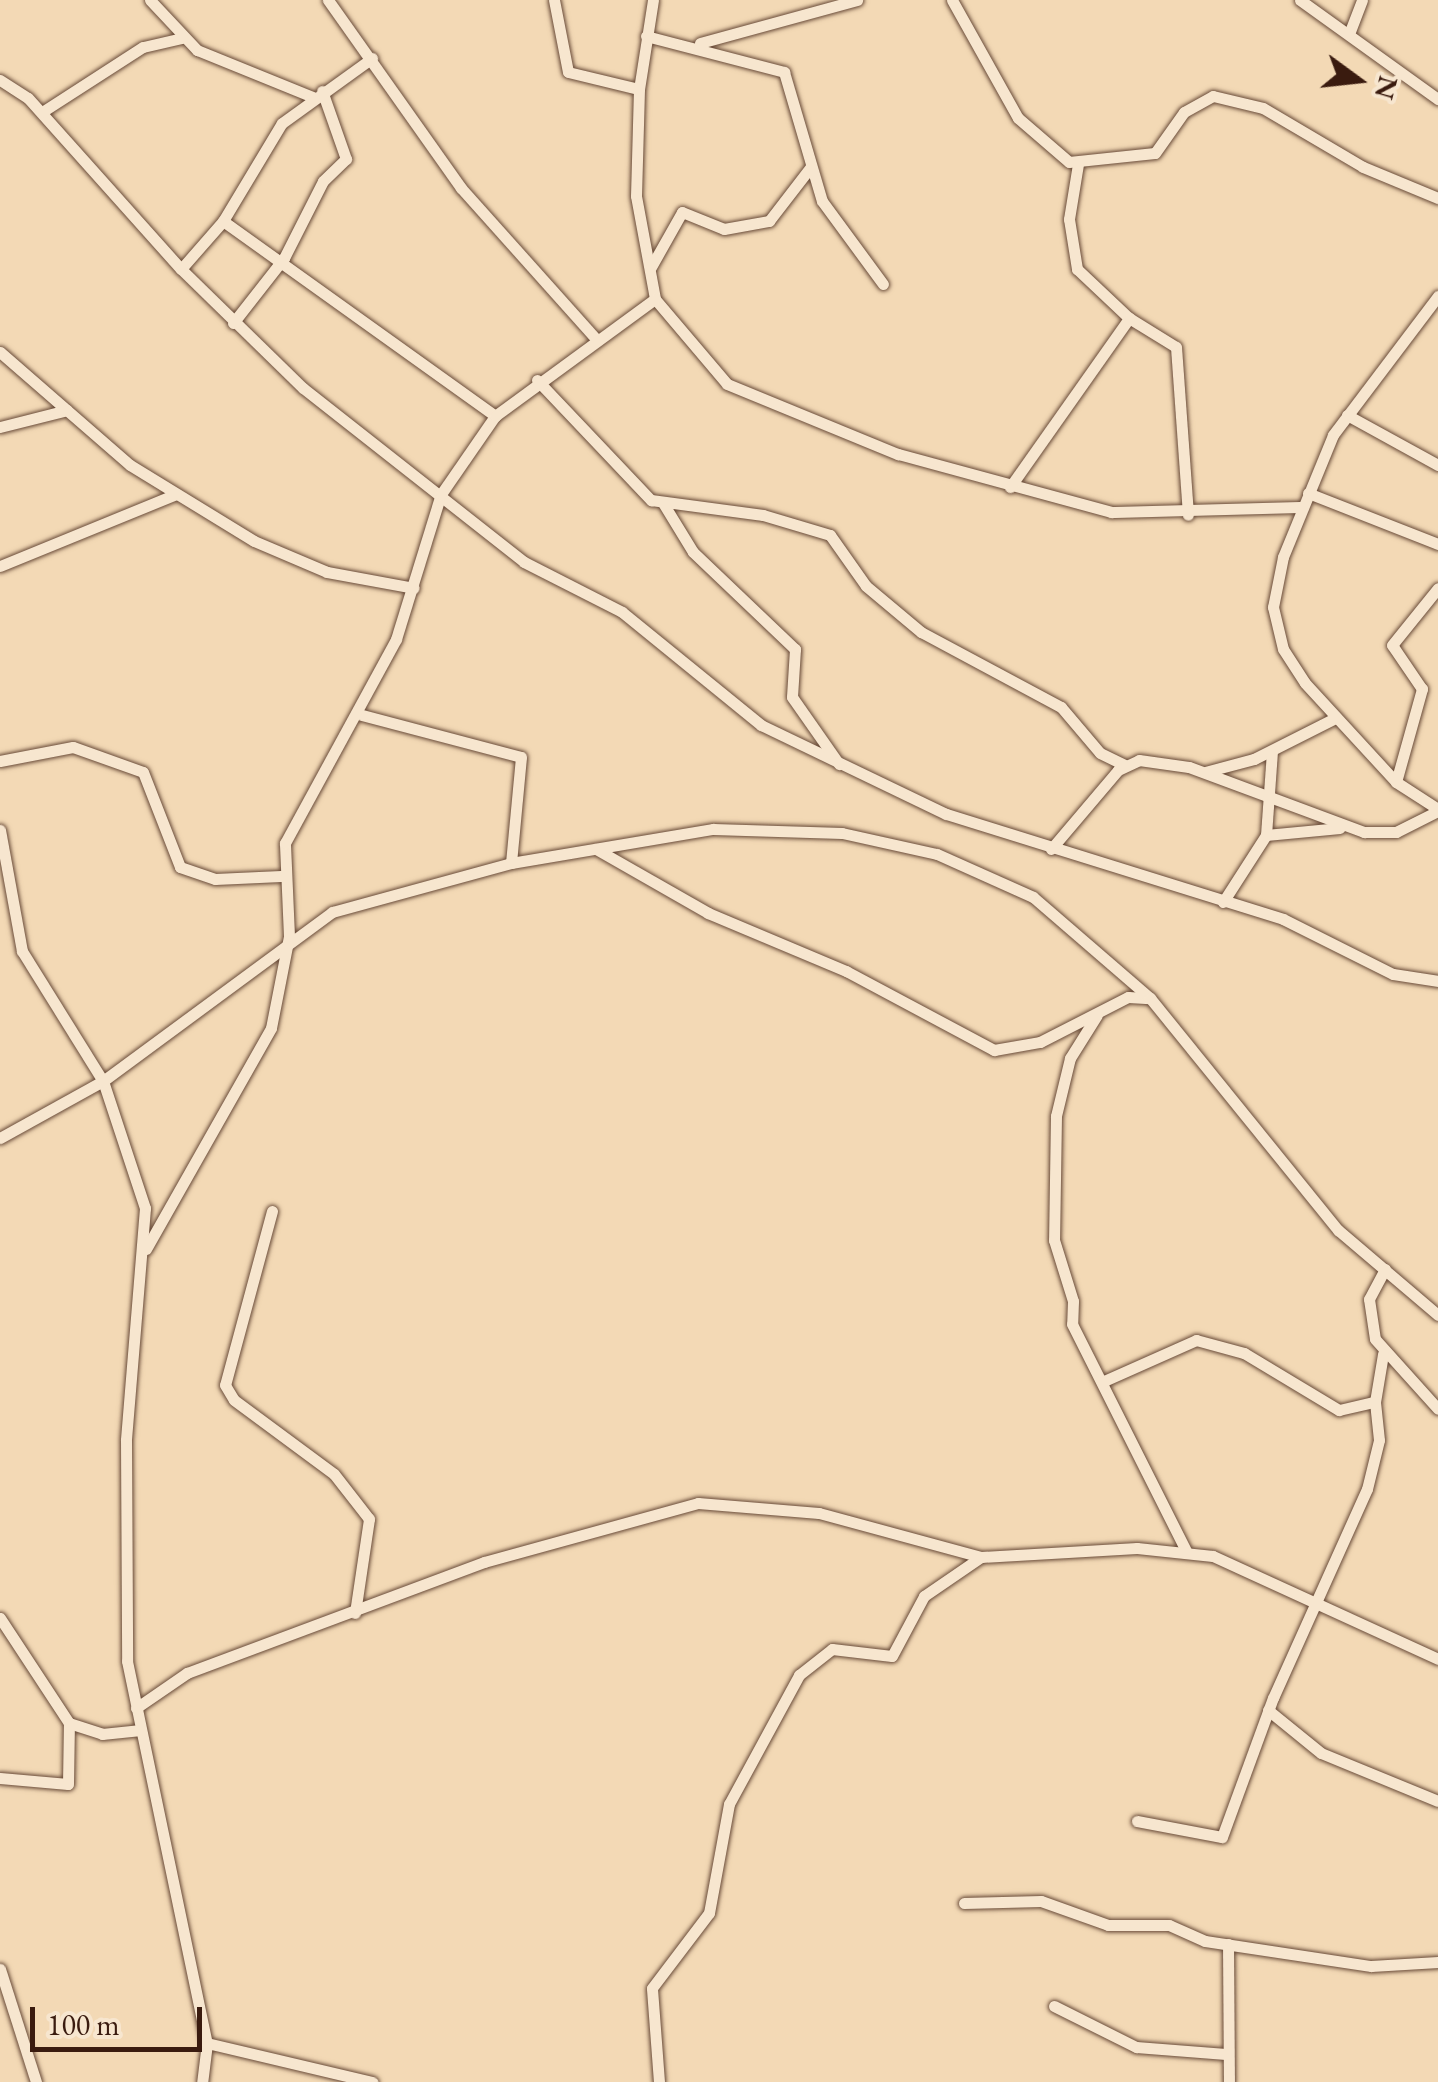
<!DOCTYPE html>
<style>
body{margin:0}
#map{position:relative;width:1438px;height:2082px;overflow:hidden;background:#f3d9b5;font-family:"EB Garamond",serif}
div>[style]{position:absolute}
.roads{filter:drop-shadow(0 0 2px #684a38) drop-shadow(0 0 2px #684a38)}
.minor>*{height:11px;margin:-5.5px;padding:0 5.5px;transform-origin:5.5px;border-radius:5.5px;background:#f7e6cf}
span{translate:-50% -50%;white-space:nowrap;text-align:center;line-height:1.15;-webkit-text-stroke:9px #f7e6cf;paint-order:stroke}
.north{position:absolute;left:1308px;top:30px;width:100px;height:100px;-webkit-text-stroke:8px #f7e6cf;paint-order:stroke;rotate:105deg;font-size:28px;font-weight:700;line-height:40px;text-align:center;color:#3a1b0f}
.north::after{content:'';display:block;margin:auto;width:35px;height:45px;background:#3a1b0f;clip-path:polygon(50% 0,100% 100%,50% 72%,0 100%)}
.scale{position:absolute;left:30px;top:2007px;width:172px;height:45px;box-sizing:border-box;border:5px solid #3a1b0f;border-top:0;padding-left:12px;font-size:30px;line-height:35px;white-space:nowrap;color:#3a1b0f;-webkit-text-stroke:8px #f7e6cf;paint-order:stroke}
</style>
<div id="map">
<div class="roads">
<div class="minor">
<i style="left:150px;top:0;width:69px;rotate:46.8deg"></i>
<i style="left:197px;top:50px;width:125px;rotate:22.1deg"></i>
<i style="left:328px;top:0;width:230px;rotate:54.7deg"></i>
<i style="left:461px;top:188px;width:200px;rotate:48.2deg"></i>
<i style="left:554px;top:0;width:73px;rotate:79deg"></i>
<i style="left:568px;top:72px;width:73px;rotate:13.5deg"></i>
<i style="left:653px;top:0;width:90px;rotate:98.9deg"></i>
<i style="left:639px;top:89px;width:107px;rotate:91.6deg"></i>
<i style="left:636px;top:196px;width:105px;rotate:79.5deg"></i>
<i style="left:655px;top:299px;width:111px;rotate:49.7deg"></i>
<i style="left:727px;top:384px;width:185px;rotate:22.3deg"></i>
<i style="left:898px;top:454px;width:221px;rotate:15.2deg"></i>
<i style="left:1111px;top:512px;width:192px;rotate:-1.5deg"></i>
<i style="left:952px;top:0;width:135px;rotate:60.8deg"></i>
<i style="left:1018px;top:118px;width:67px;rotate:40.8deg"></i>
<i style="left:1069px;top:162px;width:86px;rotate:-6deg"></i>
<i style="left:1155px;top:153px;width:50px;rotate:-54.7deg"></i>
<i style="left:1184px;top:112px;width:33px;rotate:-29deg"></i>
<i style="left:1213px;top:96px;width:51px;rotate:13.5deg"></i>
<i style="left:1263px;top:108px;width:116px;rotate:30.5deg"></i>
<i style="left:1363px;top:167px;width:81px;rotate:22.5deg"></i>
<i style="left:1300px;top:0;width:170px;rotate:35.7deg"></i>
<i style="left:1349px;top:34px;width:36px;rotate:-69deg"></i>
<i style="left:646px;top:36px;width:143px;rotate:14.6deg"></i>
<i style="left:784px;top:72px;width:134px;rotate:73.6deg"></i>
<i style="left:822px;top:201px;width:103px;rotate:53.7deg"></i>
<i style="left:700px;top:43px;width:163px;rotate:-15.3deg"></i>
<i style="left:0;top:80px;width:33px;rotate:33deg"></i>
<i style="left:28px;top:98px;width:229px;rotate:48.2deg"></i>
<i style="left:181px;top:269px;width:170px;rotate:44.3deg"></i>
<i style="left:303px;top:388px;width:281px;rotate:38.2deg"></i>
<i style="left:524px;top:562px;width:110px;rotate:27deg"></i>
<i style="left:622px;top:612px;width:179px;rotate:39.1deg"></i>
<i style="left:761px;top:725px;width:205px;rotate:25.7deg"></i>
<i style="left:946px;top:814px;width:353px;rotate:17.3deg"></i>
<i style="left:1283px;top:919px;width:123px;rotate:26.6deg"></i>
<i style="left:1393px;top:974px;width:46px;rotate:8.8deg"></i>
<i style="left:42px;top:112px;width:120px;rotate:-32.8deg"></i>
<i style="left:143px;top:47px;width:40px;rotate:-13deg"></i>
<i style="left:1078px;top:164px;width:56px;rotate:99.3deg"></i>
<i style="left:1069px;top:219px;width:51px;rotate:80.9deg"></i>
<i style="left:1077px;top:269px;width:71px;rotate:43.3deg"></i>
<i style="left:1129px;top:318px;width:55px;rotate:31.7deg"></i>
<i style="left:1176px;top:347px;width:168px;rotate:85.9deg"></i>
<i style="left:223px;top:221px;width:114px;rotate:-59deg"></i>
<i style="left:282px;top:123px;width:111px;rotate:-35.8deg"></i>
<i style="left:651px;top:267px;width:63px;rotate:-60.6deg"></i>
<i style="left:682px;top:212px;width:45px;rotate:22deg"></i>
<i style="left:724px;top:229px;width:46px;rotate:-10.1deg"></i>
<i style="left:769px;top:221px;width:67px;rotate:-52.3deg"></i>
<i style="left:181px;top:269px;width:64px;rotate:-48.8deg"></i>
<i style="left:223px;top:221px;width:335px;rotate:35.6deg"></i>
<i style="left:1438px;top:296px;width:174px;rotate:127.1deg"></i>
<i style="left:1333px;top:435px;width:132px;rotate:112.3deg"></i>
<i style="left:1283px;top:557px;width:51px;rotate:101.3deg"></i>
<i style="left:1273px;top:607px;width:43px;rotate:76.6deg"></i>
<i style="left:1283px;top:649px;width:40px;rotate:57.1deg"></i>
<i style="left:1305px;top:683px;width:134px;rotate:47.4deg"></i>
<i style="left:1396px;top:782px;width:50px;rotate:32.7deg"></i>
<i style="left:233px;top:323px;width:83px;rotate:-51.9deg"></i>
<i style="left:284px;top:258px;width:86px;rotate:-63.1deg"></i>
<i style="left:323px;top:181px;width:32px;rotate:-44deg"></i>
<i style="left:346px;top:159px;width:72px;rotate:-109.4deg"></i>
<i style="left:0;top:352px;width:172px;rotate:41deg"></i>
<i style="left:130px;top:465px;width:145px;rotate:31.5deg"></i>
<i style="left:254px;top:541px;width:79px;rotate:23deg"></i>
<i style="left:327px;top:572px;width:88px;rotate:10.4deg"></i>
<i style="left:537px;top:380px;width:166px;rotate:46.5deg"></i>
<i style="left:651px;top:500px;width:113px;rotate:7.6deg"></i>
<i style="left:763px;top:515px;width:70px;rotate:16.6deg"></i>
<i style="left:830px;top:535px;width:62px;rotate:54.8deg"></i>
<i style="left:866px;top:586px;width:72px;rotate:39.9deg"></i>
<i style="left:921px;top:632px;width:159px;rotate:28.2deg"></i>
<i style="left:1061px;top:707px;width:60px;rotate:49.7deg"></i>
<i style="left:1100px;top:753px;width:28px;rotate:26deg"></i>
<i style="left:1347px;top:415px;width:104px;rotate:28.8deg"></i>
<i style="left:0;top:427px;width:69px;rotate:-14.2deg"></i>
<i style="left:1010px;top:487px;width:207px;rotate:-54.8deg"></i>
<i style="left:1308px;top:493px;width:140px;rotate:21.4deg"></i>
<i style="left:663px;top:503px;width:57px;rotate:58.5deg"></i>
<i style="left:693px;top:552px;width:141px;rotate:43.6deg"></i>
<i style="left:795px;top:649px;width:48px;rotate:93.6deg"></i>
<i style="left:792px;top:697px;width:82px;rotate:55deg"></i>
<i style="left:0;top:566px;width:190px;rotate:-22.2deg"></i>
<i style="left:362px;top:715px;width:164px;rotate:14.8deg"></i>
<i style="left:521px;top:757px;width:106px;rotate:95.4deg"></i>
<i style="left:0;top:761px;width:74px;rotate:-10.9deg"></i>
<i style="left:73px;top:747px;width:74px;rotate:19.7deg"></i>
<i style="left:143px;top:772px;width:102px;rotate:68.7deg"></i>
<i style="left:180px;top:867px;width:37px;rotate:19deg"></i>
<i style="left:215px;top:879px;width:66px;rotate:-2.6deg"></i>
<i style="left:1205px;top:772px;width:51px;rotate:-14.9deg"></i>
<i style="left:1254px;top:759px;width:91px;rotate:-26.8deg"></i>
<i style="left:1396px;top:782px;width:97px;rotate:-74.4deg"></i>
<i style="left:1422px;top:689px;width:53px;rotate:-124.3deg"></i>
<i style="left:1392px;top:645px;width:73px;rotate:-51.1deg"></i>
<i style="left:0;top:830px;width:123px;rotate:79.7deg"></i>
<i style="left:22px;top:951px;width:153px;rotate:58.1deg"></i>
<i style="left:103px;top:1081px;width:134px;rotate:71.7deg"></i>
<i style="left:145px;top:1208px;width:233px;rotate:94.7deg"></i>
<i style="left:126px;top:1440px;width:221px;rotate:89.7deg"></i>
<i style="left:127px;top:1661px;width:390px;rotate:78.2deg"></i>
<i style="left:207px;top:2043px;width:39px;rotate:97deg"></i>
<i style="left:1266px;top:835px;width:74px;rotate:-5.4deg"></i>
<i style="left:596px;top:849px;width:129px;rotate:29.7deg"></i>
<i style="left:708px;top:913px;width:150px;rotate:22.8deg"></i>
<i style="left:846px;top:971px;width:168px;rotate:28.1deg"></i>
<i style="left:994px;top:1050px;width:47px;rotate:-9.9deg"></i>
<i style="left:1040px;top:1042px;width:99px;rotate:-27.1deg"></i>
<i style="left:1128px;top:997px;width:22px;rotate:3deg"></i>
<i style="left:1051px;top:849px;width:104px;rotate:-49.7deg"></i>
<i style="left:1118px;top:770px;width:23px;rotate:-25deg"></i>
<i style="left:1139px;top:760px;width:50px;rotate:8deg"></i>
<i style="left:1189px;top:767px;width:187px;rotate:20.4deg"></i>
<i style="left:1364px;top:832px;width:32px"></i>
<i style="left:1396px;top:832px;width:47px;rotate:-26.6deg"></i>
<i style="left:1223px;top:902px;width:80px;rotate:-57.3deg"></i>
<i style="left:1266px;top:835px;width:84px;rotate:-85.9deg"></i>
<i style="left:1097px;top:1015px;width:51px;rotate:122.1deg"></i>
<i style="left:1070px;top:1058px;width:60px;rotate:103.6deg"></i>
<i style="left:1056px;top:1116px;width:124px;rotate:90.9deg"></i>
<i style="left:1054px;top:1240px;width:64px;rotate:72.7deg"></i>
<i style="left:1073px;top:1301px;width:23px;rotate:92deg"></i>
<i style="left:1072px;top:1324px;width:256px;rotate:63.3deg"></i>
<i style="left:0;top:1138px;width:118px;rotate:-29deg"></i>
<i style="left:103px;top:1081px;width:285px;rotate:-36.4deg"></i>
<i style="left:332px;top:912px;width:186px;rotate:-15.3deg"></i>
<i style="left:511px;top:863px;width:205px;rotate:-9.6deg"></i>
<i style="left:713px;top:829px;width:129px;rotate:1.8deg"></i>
<i style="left:842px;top:833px;width:97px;rotate:12.5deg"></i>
<i style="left:937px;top:854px;width:105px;rotate:24.1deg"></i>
<i style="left:1033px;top:897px;width:155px;rotate:40.8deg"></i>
<i style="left:1150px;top:998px;width:299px;rotate:51deg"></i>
<i style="left:1338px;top:1230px;width:131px;rotate:40.4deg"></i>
<i style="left:272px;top:1211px;width:180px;rotate:105.1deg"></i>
<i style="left:225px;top:1385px;width:17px;rotate:59deg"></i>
<i style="left:234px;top:1400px;width:124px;rotate:36.5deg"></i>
<i style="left:334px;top:1474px;width:57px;rotate:52.1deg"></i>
<i style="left:369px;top:1519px;width:95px;rotate:98.5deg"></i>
<i style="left:146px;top:1249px;width:254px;rotate:-60.5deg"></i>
<i style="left:271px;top:1028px;width:94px;rotate:-78.9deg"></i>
<i style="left:289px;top:936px;width:93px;rotate:-92.5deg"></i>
<i style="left:285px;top:843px;width:232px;rotate:-61.4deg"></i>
<i style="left:396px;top:639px;width:152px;rotate:-72.8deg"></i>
<i style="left:441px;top:494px;width:95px;rotate:-55.3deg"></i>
<i style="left:495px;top:416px;width:198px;rotate:-36.2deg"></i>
<i style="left:1385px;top:1269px;width:34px;rotate:118deg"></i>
<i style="left:1369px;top:1299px;width:40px;rotate:81.5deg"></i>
<i style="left:1375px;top:1339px;width:94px;rotate:48deg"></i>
<i style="left:1104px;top:1381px;width:101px;rotate:-24deg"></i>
<i style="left:1196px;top:1340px;width:50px;rotate:15.2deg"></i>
<i style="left:1244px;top:1353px;width:111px;rotate:31deg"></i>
<i style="left:1339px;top:1410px;width:37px;rotate:-13deg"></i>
<i style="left:1375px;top:1402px;width:49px;rotate:-80.5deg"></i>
<i style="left:0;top:1618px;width:126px;rotate:56.7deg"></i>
<i style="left:69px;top:1723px;width:35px;rotate:18deg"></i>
<i style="left:102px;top:1734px;width:39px;rotate:-6deg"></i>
<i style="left:136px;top:1708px;width:62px;rotate:-34.5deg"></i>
<i style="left:187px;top:1673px;width:317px;rotate:-20.5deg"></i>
<i style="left:484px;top:1562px;width:222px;rotate:-15.4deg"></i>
<i style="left:698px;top:1503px;width:121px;rotate:4.7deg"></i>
<i style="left:819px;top:1513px;width:168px;rotate:15.2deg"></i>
<i style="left:981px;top:1557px;width:156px;rotate:-3.3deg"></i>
<i style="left:1137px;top:1548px;width:76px;rotate:6deg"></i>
<i style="left:1213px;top:1556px;width:247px;rotate:24.6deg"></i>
<i style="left:1268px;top:1710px;width:68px;rotate:39.1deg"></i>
<i style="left:1321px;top:1753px;width:126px;rotate:22.3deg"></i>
<i style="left:0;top:1778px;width:68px;rotate:5deg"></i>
<i style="left:68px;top:1784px;width:61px;rotate:-89.1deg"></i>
<i style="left:1137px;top:1821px;width:86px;rotate:10.7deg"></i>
<i style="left:1222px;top:1837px;width:148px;rotate:-69.9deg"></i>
<i style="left:1273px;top:1698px;width:229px;rotate:-65.8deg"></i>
<i style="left:1367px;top:1489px;width:50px;rotate:-76.2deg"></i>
<i style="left:1379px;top:1440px;width:38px;rotate:-96deg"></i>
<i style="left:964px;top:1903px;width:77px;rotate:-1.5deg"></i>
<i style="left:1041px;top:1901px;width:71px;rotate:19.7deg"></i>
<i style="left:1108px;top:1925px;width:61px"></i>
<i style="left:1169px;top:1925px;width:39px;rotate:24deg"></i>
<i style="left:1205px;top:1941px;width:168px;rotate:8.6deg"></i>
<i style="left:1371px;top:1966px;width:67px;rotate:-3.4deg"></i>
<i style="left:1228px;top:1944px;width:138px;rotate:89.6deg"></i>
<i style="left:0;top:1969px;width:119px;rotate:72.3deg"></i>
<i style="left:1054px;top:2006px;width:92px;rotate:26.6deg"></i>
<i style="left:1136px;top:2047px;width:90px;rotate:4.4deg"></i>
<i style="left:207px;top:2043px;width:170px;rotate:13.3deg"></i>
<i style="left:659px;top:2082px;width:94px;rotate:-94.3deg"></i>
<i style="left:652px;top:1988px;width:94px;rotate:-52.8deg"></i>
<i style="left:709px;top:1913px;width:111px;rotate:-79.6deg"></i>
<i style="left:729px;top:1804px;width:147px;rotate:-61.5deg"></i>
<i style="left:799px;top:1675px;width:42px;rotate:-38.2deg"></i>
<i style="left:832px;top:1649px;width:60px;rotate:6.7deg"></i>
<i style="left:892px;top:1656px;width:68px;rotate:-61.9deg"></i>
<i style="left:924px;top:1596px;width:69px;rotate:-34.4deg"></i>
</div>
</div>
<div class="north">N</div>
<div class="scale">100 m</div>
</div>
